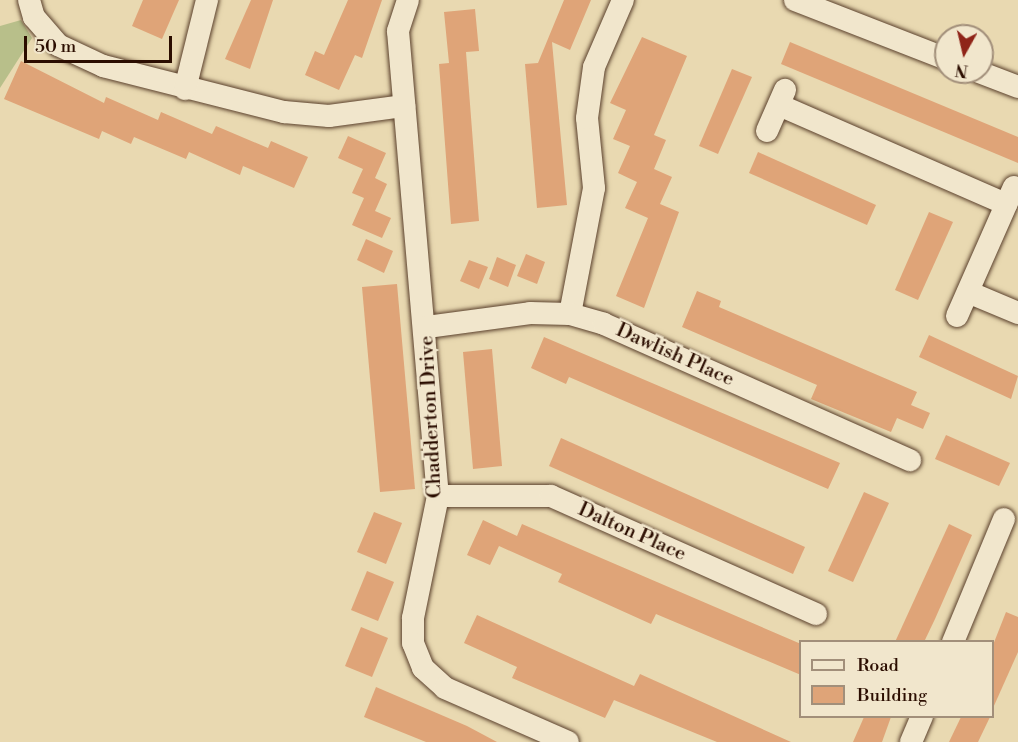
<!DOCTYPE html>
<style>
body{margin:0}
#map{position:relative;width:1018px;height:742px;overflow:hidden;background:#e9d9b1;font-family:"Libre Bodoni",serif}
div>[style]{position:absolute}
.green>*{inset:0;background:#b8bf8a}
.building>*{inset:0;background:#dfa478}
.roads{filter:drop-shadow(0 0 2px #5a402c) drop-shadow(0 0 2px #5a402c)}
.minor>*{height:22px;margin:-11px;padding:0 11px;transform-origin:11px;border-radius:11px;background:#f1e6cc}
span{translate:-50% -50%;white-space:nowrap;text-align:center;line-height:1.15;-webkit-text-stroke:5px #f1e6cc;paint-order:stroke}
.street-label{font-size:20px;color:#2b0d00}
.legend{position:absolute;left:799px;top:640px;width:195px;height:78px;box-sizing:border-box;background:#f1e6cc;border:2px solid #a28f7a;margin:0;padding:8px 10px;list-style:none;font-size:18px;color:#2b0d00}
.legend li{display:flex;align-items:center;gap:12px;height:30px}
.legend b{width:30px;border:2px solid #a28f7a}
.north{position:absolute;left:934px;top:24px;width:60px;height:60px;box-sizing:border-box;background:#f1e6cc;border:2px solid #a28f7a;border-radius:50%;rotate:188deg;font-size:16px;font-weight:700;line-height:24px;text-align:center;color:#2b0d00}
.north::after{content:'';display:block;margin:auto;width:21px;height:27px;background:#8f2418;clip-path:polygon(50% 0,100% 100%,50% 72%,0 100%)}
.scale{position:absolute;left:24px;top:36px;width:148px;height:27px;box-sizing:border-box;border:3px solid #2b0d00;border-top:0;padding-left:8px;font-size:18px;line-height:21px;white-space:nowrap;color:#2b0d00;-webkit-text-stroke:4px #f1e6cc;paint-order:stroke}
</style>
<div id="map">
<div class="green">
<i style="clip-path:polygon(21px 20px,32px 38px,0 88px,0 26px)"></i>
</div>
<div class="building">
<i style="clip-path:polygon(143px 0,179px 0,162px 39px,132px 26px)"></i>
<i style="clip-path:polygon(251px 0,273px 0,250px 69px,225px 59px)"></i>
<i style="clip-path:polygon(348px 0,382px 0,362px 58px,355px 55px,339px 90px,305px 75px,315px 51px,324px 55px)"></i>
<i style="clip-path:polygon(564px 0,591px 0,570px 50px,552px 42px,567px 205px,537px 208px,525px 64px,538px 63px)"></i>
<i style="clip-path:polygon(475px 9px,479px 51px,466px 52px,479px 221px,451px 224px,439px 64px,449px 63px,444px 12px)"></i>
<i style="clip-path:polygon(642px 37px,687px 56px,654px 135px,666px 140px,654px 169px,672px 177px,660px 204px,679px 212px,644px 308px,616px 296px,648px 218px,625px 208px,637px 182px,618px 173px,630px 146px,613px 139px,626px 110px,610px 103px)"></i>
<i style="clip-path:polygon(790px 42px,1018px 137px,1018px 163px,781px 64px)"></i>
<i style="clip-path:polygon(21px 61px,104px 103px,106px 97px,158px 120px,161px 112px,212px 134px,216px 126px,268px 148px,271px 141px,308px 157px,294px 188px,243px 166px,240px 175px,189px 152px,186px 159px,134px 137px,131px 144px,102px 131px,99px 139px,4px 99px)"></i>
<i style="clip-path:polygon(732px 69px,752px 77px,718px 154px,699px 146px)"></i>
<i style="clip-path:polygon(348px 136px,386px 153px,375px 178px,387px 184px,375px 211px,391px 218px,382px 238px,352px 225px,364px 198px,352px 193px,363px 169px,338px 158px)"></i>
<i style="clip-path:polygon(758px 152px,876px 205px,867px 225px,749px 173px)"></i>
<i style="clip-path:polygon(929px 212px,953px 222px,918px 300px,895px 290px)"></i>
<i style="clip-path:polygon(366px 239px,393px 251px,384px 273px,357px 260px)"></i>
<i style="clip-path:polygon(526px 254px,545px 262px,537px 284px,517px 276px)"></i>
<i style="clip-path:polygon(497px 257px,516px 265px,508px 287px,489px 279px)"></i>
<i style="clip-path:polygon(469px 260px,488px 267px,479px 289px,460px 281px)"></i>
<i style="clip-path:polygon(397px 284px,415px 489px,380px 492px,362px 287px)"></i>
<i style="clip-path:polygon(697px 291px,721px 301px,719px 307px,917px 392px,911px 405px,930px 413px,923px 429px,897px 418px,891px 432px,811px 399px,817px 385px,682px 327px)"></i>
<i style="clip-path:polygon(929px 335px,1018px 376px,1011px 399px,919px 357px)"></i>
<i style="clip-path:polygon(544px 337px,840px 463px,828px 489px,569px 377px,566px 384px,531px 368px)"></i>
<i style="clip-path:polygon(492px 349px,502px 466px,473px 469px,463px 352px)"></i>
<i style="clip-path:polygon(946px 435px,1010px 463px,999px 486px,935px 459px)"></i>
<i style="clip-path:polygon(561px 438px,805px 547px,793px 574px,549px 466px)"></i>
<i style="clip-path:polygon(864px 492px,889px 503px,853px 582px,828px 571px)"></i>
<i style="clip-path:polygon(374px 512px,402px 523px,386px 564px,357px 552px)"></i>
<i style="clip-path:polygon(483px 520px,517px 536px,522px 524px,801px 644px,801px 675px,656px 614px,651px 624px,558px 582px,562px 574px,499px 546px,490px 565px,467px 555px)"></i>
<i style="clip-path:polygon(949px 524px,972px 535px,935px 619px,924px 642px,895px 642px)"></i>
<i style="clip-path:polygon(367px 571px,394px 582px,378px 621px,351px 610px)"></i>
<i style="clip-path:polygon(1006px 612px,1018px 617px,1018px 652px,993px 708px,993px 645px)"></i>
<i style="clip-path:polygon(477px 615px,634px 686px,640px 674px,791px 742px,717px 742px,614px 700px,605px 718px,512px 678px,517px 667px,464px 643px)"></i>
<i style="clip-path:polygon(361px 627px,388px 638px,372px 677px,345px 666px)"></i>
<i style="clip-path:polygon(376px 687px,467px 726px,497px 742px,426px 742px,364px 717px)"></i>
<i style="clip-path:polygon(864px 717px,891px 717px,882px 742px,853px 742px)"></i>
<i style="clip-path:polygon(961px 717px,990px 717px,978px 742px,949px 742px)"></i>
</div>
<div class="roads">
<div class="minor">
<i style="left:29px;top:0;width:18px;rotate:74deg"></i>
<i style="left:34px;top:17px;width:37px;rotate:49deg"></i>
<i style="left:58px;top:45px;width:50px;rotate:25deg"></i>
<i style="left:103px;top:66px;width:187px;rotate:14.3deg"></i>
<i style="left:284px;top:112px;width:45px;rotate:5.1deg"></i>
<i style="left:329px;top:116px;width:76px;rotate:-7.6deg"></i>
<i style="left:408px;top:0;width:33px;rotate:108deg"></i>
<i style="left:398px;top:31px;width:467px;rotate:85.1deg"></i>
<i style="left:438px;top:496px;width:125px;rotate:101.6deg"></i>
<i style="left:413px;top:618px;width:25px;rotate:90deg"></i>
<i style="left:413px;top:643px;width:27px;rotate:68deg"></i>
<i style="left:423px;top:668px;width:30px;rotate:42deg"></i>
<i style="left:445px;top:688px;width:134px;rotate:23.7deg"></i>
<i style="left:795px;top:0;width:162px;rotate:21.3deg"></i>
<i style="left:979px;top:72px;width:42px;rotate:21deg"></i>
<i style="left:185px;top:89px;width:92px;rotate:-76.1deg"></i>
<i style="left:779px;top:105px;width:248px;rotate:23.6deg"></i>
<i style="left:767px;top:131px;width:45px;rotate:-66.3deg"></i>
<i style="left:968px;top:292px;width:54px;rotate:22.8deg"></i>
<i style="left:570px;top:314px;width:128px;rotate:-79.2deg"></i>
<i style="left:594px;top:188px;width:70px;rotate:-95.7deg"></i>
<i style="left:587px;top:118px;width:51px;rotate:-82.2deg"></i>
<i style="left:594px;top:67px;width:73px;rotate:-66.6deg"></i>
<i style="left:957px;top:316px;width:141px;rotate:-66.2deg"></i>
<i style="left:427px;top:327px;width:104px;rotate:-7.7deg"></i>
<i style="left:530px;top:313px;width:40px;rotate:1.4deg"></i>
<i style="left:570px;top:314px;width:35px;rotate:16deg"></i>
<i style="left:604px;top:324px;width:335px;rotate:24deg"></i>
<i style="left:438px;top:496px;width:113px"></i>
<i style="left:551px;top:496px;width:290px;rotate:24deg"></i>
<i style="left:953px;top:642px;width:133px;rotate:-67.5deg"></i>
<i style="left:911px;top:742px;width:28px;rotate:-67deg"></i>
</div>
</div>
<div class="street-label">
<span style="left:675px;top:355px;rotate:24deg">Dawlish Place</span>
<span style="left:431px;top:417px;rotate:-93deg">Chadderton Drive</span>
<span style="left:632px;top:532px;rotate:24deg">Dalton Place</span>
</div>
<ul class="legend">
<li><b style="height:8px;background:#f1e6cc"></b>Road</li>
<li><b style="height:16px;background:#dfa478"></b>Building</li>
</ul>
<div class="north">N</div>
<div class="scale">50 m</div>
</div>
